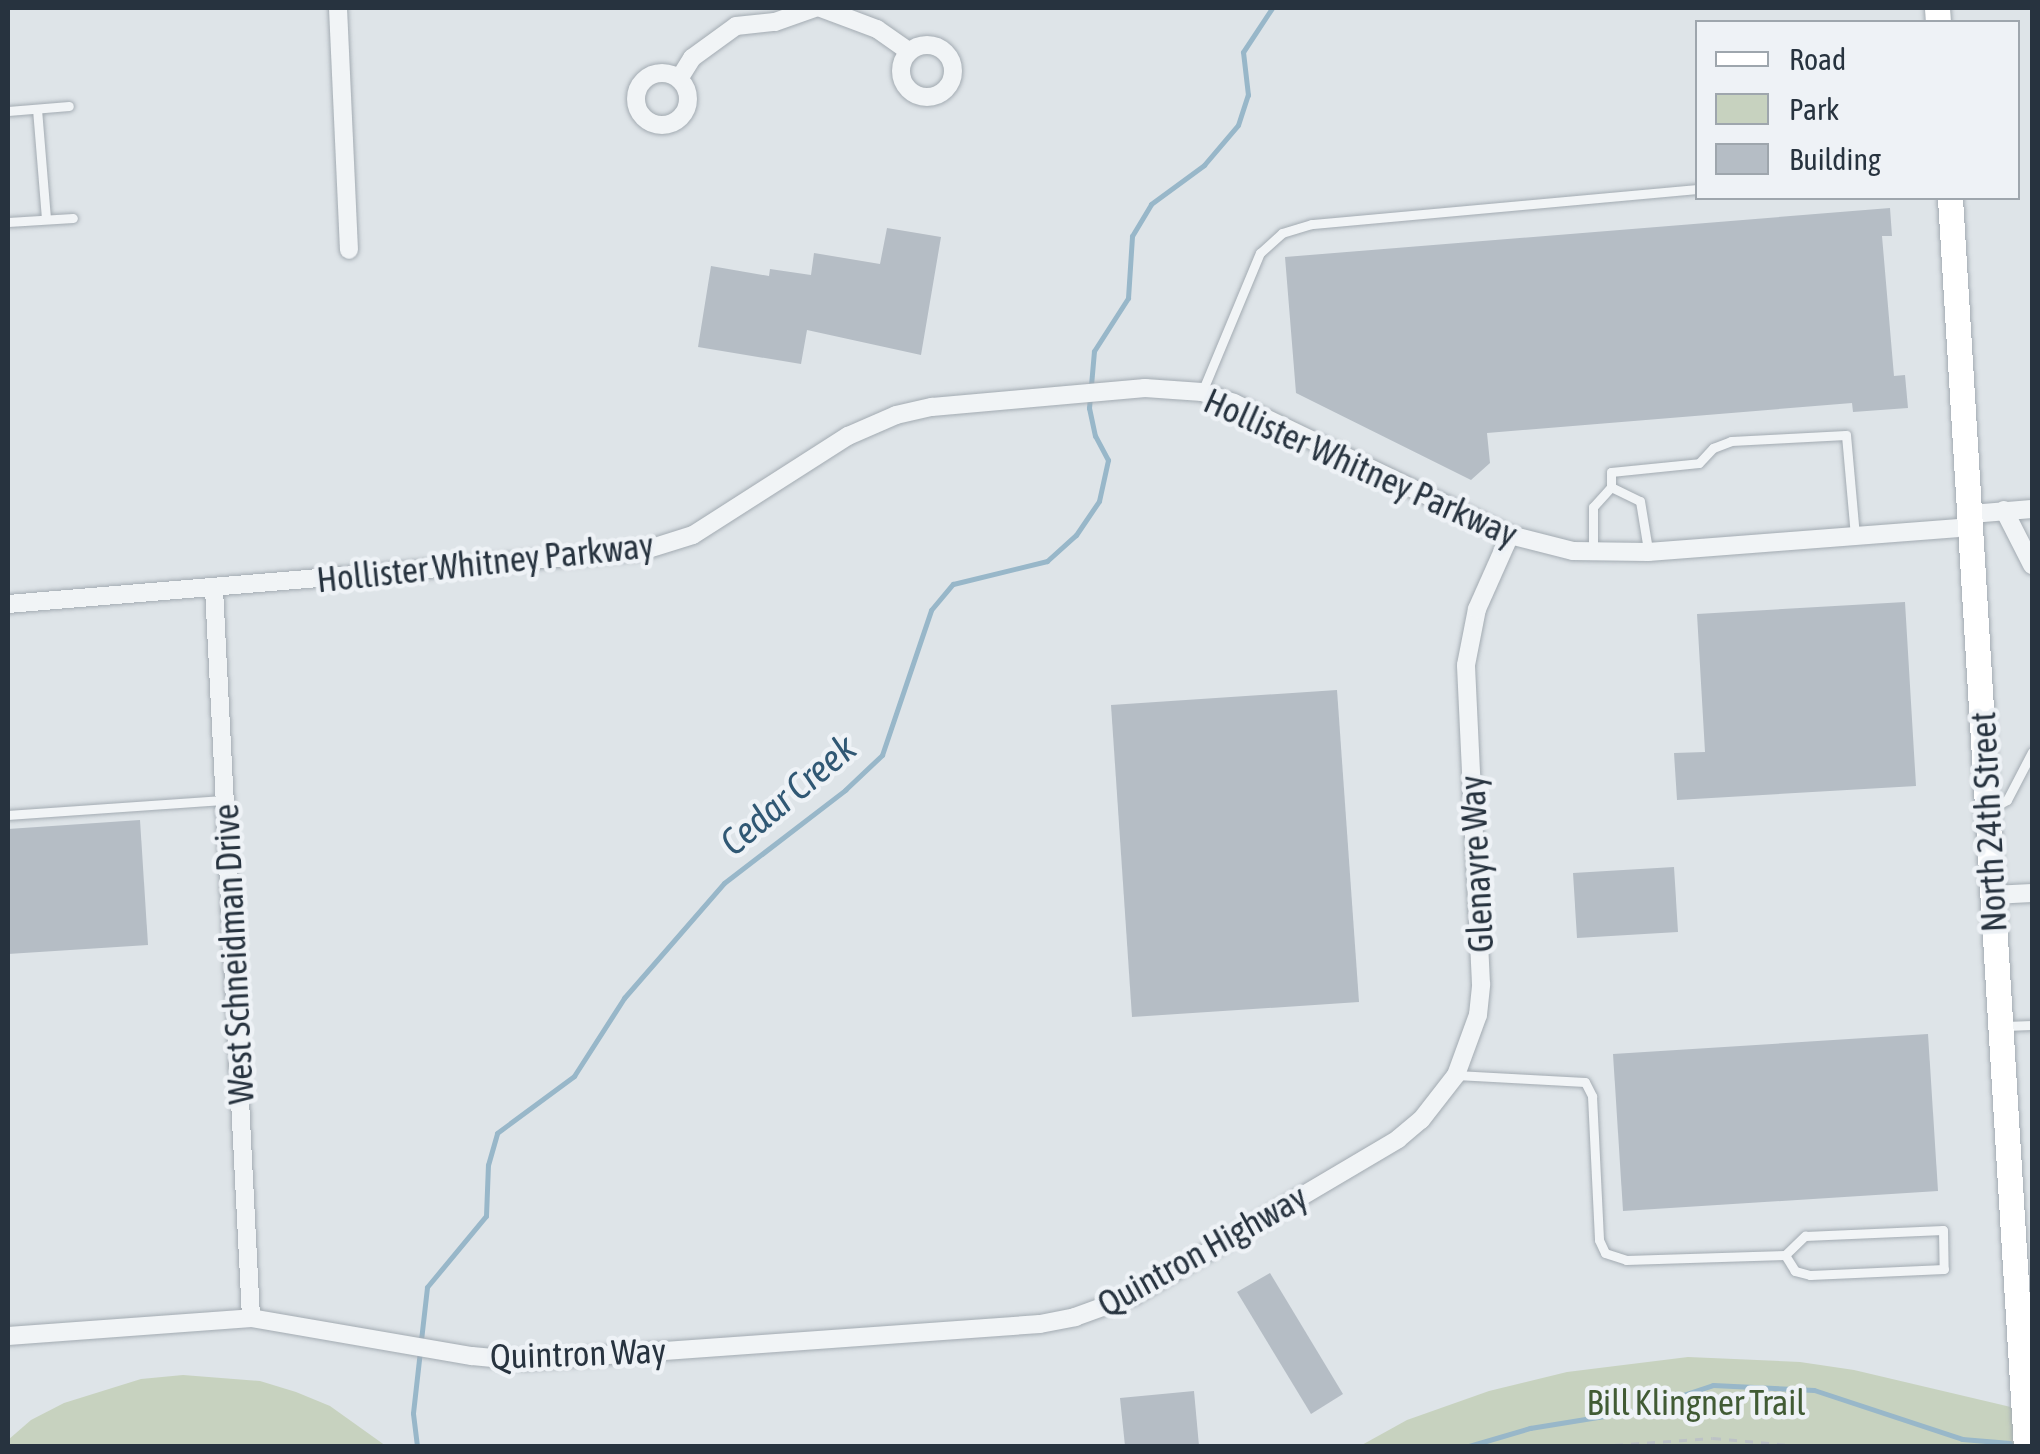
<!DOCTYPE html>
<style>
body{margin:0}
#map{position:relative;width:2040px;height:1454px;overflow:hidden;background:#dee4e8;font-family:"Asap Condensed",sans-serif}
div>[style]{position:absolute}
.green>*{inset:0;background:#c7d2bf}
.stream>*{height:5px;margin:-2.5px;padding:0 2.5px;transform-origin:2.5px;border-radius:2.5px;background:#98b7c9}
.building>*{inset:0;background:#b5bdc5}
.path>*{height:2.5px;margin-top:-1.25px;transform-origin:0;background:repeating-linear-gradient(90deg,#bcc2c6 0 8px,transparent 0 16px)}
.roads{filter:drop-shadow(0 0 2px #a3abb2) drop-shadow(0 0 2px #a3abb2)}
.service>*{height:9px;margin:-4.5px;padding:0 4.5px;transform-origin:4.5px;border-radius:4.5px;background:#f1f4f6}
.minor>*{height:18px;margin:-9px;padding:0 9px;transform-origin:9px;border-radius:9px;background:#f1f4f6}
.minor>.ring{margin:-9px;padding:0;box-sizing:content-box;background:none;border:18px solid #f1f4f6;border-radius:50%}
.secondary>*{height:25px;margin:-12.5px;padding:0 12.5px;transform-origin:12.5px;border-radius:12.5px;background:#fff}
span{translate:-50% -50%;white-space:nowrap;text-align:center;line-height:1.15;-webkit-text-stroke:9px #eef2f6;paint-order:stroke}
.street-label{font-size:35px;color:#27333f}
.park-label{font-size:35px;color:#415b34}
.water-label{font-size:38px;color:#305874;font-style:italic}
.frame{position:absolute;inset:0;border:10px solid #27333f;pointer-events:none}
.legend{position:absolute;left:1695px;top:20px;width:325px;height:180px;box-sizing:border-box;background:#eef2f6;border:2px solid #9ea6ad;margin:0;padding:12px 18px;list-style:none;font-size:30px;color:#27333f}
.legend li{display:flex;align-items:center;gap:20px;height:50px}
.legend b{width:50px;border:2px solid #9ea6ad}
</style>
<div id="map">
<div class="green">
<i style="clip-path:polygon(1688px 1357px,1800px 1362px,1854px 1370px,2032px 1412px,2032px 1446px,1360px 1446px,1407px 1420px,1489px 1391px,1567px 1372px)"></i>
<i style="clip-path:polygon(183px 1375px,260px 1381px,296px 1392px,330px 1406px,386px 1446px,8px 1446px,8px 1440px,31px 1420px,64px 1403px,141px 1379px)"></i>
</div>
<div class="stream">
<i style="left:421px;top:1340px;width:53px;rotate:-83.5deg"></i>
<i style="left:427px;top:1287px;width:92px;rotate:-50.3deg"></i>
<i style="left:486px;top:1216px;width:51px;rotate:-87.8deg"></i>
<i style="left:488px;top:1165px;width:33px;rotate:-74deg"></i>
<i style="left:497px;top:1133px;width:96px;rotate:-36.5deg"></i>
<i style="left:574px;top:1076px;width:93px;rotate:-57.3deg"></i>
<i style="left:624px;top:998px;width:152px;rotate:-49deg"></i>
<i style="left:724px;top:883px;width:153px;rotate:-37.5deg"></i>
<i style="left:845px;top:790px;width:51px;rotate:-43.4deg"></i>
<i style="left:882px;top:755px;width:153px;rotate:-71.3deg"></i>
<i style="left:931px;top:610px;width:34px;rotate:-50deg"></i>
<i style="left:953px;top:584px;width:97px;rotate:-13.7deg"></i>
<i style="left:1047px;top:561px;width:39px;rotate:-42deg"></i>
<i style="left:1076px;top:535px;width:41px;rotate:-55.9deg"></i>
<i style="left:1099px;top:501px;width:42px;rotate:-77.6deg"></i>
<i style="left:1108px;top:460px;width:27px;rotate:-118deg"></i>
<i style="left:1095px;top:436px;width:29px;rotate:-102deg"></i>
<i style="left:1089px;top:408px;width:57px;rotate:-85deg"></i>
<i style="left:1094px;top:351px;width:63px;rotate:-57.3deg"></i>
<i style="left:1128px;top:298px;width:62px;rotate:-86.3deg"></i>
<i style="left:1132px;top:236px;width:37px;rotate:-59deg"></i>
<i style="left:1151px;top:204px;width:66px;rotate:-36.3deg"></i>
<i style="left:1204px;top:165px;width:52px;rotate:-49.6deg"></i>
<i style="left:1238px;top:125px;width:32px;rotate:-72deg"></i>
<i style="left:1248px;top:95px;width:43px;rotate:-96.6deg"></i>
<i style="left:1243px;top:52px;width:53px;rotate:-56.6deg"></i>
<i style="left:417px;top:1446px;width:33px;rotate:-97deg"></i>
<i style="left:413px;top:1413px;width:62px;rotate:-83.6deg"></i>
<i style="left:1469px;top:1446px;width:64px;rotate:-16.4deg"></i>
<i style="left:1530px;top:1428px;width:106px;rotate:-9.2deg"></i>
<i style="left:1635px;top:1411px;width:82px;rotate:-18.4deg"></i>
<i style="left:1713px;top:1385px;width:101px;rotate:2.8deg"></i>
<i style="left:1814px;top:1390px;width:156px;rotate:18.3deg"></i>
<i style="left:1962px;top:1439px;width:48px;rotate:4.8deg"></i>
</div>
<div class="building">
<i style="clip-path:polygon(1890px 208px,1892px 236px,1882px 236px,1894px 376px,1905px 375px,1908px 408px,1853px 412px,1852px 403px,1487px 433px,1490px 463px,1471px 480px,1296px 393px,1285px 257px)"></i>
<i style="clip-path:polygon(887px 228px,941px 237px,921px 355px,807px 330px,801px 364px,698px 347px,711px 266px,769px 276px,770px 269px,811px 275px,814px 253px,880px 264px)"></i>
<i style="clip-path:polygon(1905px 602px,1916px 786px,1677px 800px,1674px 753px,1705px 752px,1697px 614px)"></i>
<i style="clip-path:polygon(1337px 690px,1359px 1002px,1132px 1017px,1111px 705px)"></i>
<i style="clip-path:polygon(140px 820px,148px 945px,8px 954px,8px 829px)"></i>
<i style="clip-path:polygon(1674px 867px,1678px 932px,1577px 938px,1573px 873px)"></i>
<i style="clip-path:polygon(1928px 1034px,1938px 1191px,1623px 1211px,1613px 1054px)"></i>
<i style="clip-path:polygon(1270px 1273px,1343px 1394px,1311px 1414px,1237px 1292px)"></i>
<i style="clip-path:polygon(1194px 1391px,1199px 1446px,1125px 1446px,1120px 1398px)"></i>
</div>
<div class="path">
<i style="left:1599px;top:1446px;width:114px;rotate:-4deg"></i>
<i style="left:1713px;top:1438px;width:88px;rotate:5.2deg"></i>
</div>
<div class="roads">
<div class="service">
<i style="left:37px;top:109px;width:110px;rotate:85.3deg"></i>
<i style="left:8px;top:111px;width:61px;rotate:-4.7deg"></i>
<i style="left:8px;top:222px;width:65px;rotate:-3.5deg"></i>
<i style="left:1202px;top:392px;width:151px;rotate:-67.4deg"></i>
<i style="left:1260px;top:253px;width:30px;rotate:-42deg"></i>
<i style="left:1282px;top:233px;width:31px;rotate:-17deg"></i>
<i style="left:1312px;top:224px;width:388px;rotate:-5.2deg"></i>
<i style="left:1611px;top:487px;width:32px;rotate:26deg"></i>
<i style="left:1640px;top:501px;width:50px;rotate:80.7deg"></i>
<i style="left:1593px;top:552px;width:45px;rotate:-90deg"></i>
<i style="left:1593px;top:507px;width:27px;rotate:-48deg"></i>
<i style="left:1611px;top:487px;width:15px;rotate:-90deg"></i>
<i style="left:1611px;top:472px;width:88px;rotate:-5.8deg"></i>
<i style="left:1699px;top:463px;width:21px;rotate:-47deg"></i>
<i style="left:1713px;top:448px;width:19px;rotate:-21deg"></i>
<i style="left:1731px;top:441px;width:115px;rotate:-3deg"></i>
<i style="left:1846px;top:435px;width:101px;rotate:84.9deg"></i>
<i style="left:1992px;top:808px;width:17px;rotate:-28deg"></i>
<i style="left:2007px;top:800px;width:54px;rotate:-62.5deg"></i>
<i style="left:8px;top:815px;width:218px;rotate:-4deg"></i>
<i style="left:2005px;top:1026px;width:27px;rotate:-2deg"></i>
<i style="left:1456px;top:1075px;width:129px;rotate:3.1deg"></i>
<i style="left:1585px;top:1082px;width:16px;rotate:63deg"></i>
<i style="left:1592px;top:1096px;width:144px;rotate:87.2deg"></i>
<i style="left:1599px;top:1240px;width:14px;rotate:65deg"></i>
<i style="left:1605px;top:1253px;width:22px;rotate:18deg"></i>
<i style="left:1626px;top:1260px;width:159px;rotate:-1.8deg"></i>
<i style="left:1785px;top:1255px;width:28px;rotate:-44deg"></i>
<i style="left:1805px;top:1236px;width:138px;rotate:-2.5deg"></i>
<i style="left:1943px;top:1230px;width:39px;rotate:89deg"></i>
<i style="left:1944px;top:1269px;width:134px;rotate:177.4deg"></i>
<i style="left:1810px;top:1275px;width:16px;rotate:-165deg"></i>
<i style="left:1795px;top:1271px;width:19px;rotate:-122deg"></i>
</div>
<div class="minor">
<i style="left:338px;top:8px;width:242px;rotate:87.4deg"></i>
<i style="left:821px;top:8px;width:60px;rotate:20.6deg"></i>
<i style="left:877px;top:29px;width:39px;rotate:35deg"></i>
<i class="ring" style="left:901px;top:45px;width:34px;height:34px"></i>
<i class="ring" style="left:636px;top:73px;width:34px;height:34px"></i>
<i style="left:679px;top:79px;width:25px;rotate:-58deg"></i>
<i style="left:692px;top:58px;width:54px;rotate:-36deg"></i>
<i style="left:736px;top:26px;width:39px;rotate:-6deg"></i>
<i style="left:775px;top:22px;width:42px;rotate:-19.3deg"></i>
<i style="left:2004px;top:510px;width:62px;rotate:63deg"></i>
<i style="left:1971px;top:514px;width:61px;rotate:-4.7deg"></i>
<i style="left:214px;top:589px;width:730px;rotate:87.09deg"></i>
<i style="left:8px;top:604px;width:636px;rotate:-4.78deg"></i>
<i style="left:642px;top:551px;width:53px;rotate:-17.4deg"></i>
<i style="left:693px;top:535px;width:184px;rotate:-32.6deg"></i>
<i style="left:848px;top:436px;width:52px;rotate:-23.6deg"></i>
<i style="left:896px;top:415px;width:37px;rotate:-13deg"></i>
<i style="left:932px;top:407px;width:214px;rotate:-5.1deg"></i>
<i style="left:1145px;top:388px;width:57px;rotate:4deg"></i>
<i style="left:1202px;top:392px;width:34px;rotate:19deg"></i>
<i style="left:1234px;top:403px;width:306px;rotate:25.6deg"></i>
<i style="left:1510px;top:535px;width:65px;rotate:14.3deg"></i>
<i style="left:1573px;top:551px;width:75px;rotate:0.8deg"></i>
<i style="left:1648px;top:552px;width:325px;rotate:-4.4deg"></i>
<i style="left:1993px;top:895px;width:39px;rotate:-3deg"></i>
<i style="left:8px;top:1336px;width:244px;rotate:-4.2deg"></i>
<i style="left:251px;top:1318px;width:224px;rotate:9.8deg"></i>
<i style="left:472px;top:1356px;width:53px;rotate:5.4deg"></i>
<i style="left:525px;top:1361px;width:516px;rotate:-4.11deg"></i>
<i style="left:1040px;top:1324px;width:36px;rotate:-11deg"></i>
<i style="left:1075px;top:1317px;width:62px;rotate:-19.9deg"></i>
<i style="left:1133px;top:1296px;width:308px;rotate:-30.6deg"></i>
<i style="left:1398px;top:1139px;width:30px;rotate:-40deg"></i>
<i style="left:1421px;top:1120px;width:57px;rotate:-52.1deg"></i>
<i style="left:1456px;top:1075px;width:64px;rotate:-69.9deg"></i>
<i style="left:1478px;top:1015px;width:31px;rotate:-84deg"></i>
<i style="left:1481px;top:984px;width:319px;rotate:-92.7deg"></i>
<i style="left:1466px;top:665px;width:57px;rotate:-78.9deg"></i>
<i style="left:1477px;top:609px;width:81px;rotate:-66deg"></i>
</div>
<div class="secondary">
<i style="left:1937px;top:8px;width:14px;rotate:86deg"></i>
<i style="left:1950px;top:198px;width:1250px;rotate:86.52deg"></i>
</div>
</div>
<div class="street-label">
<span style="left:1361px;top:467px;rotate:24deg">Hollister Whitney Parkway</span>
<span style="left:485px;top:562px;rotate:-6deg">Hollister Whitney Parkway</span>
<span style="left:1988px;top:822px;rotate:-93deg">North 24th Street</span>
<span style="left:1476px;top:864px;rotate:-93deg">Glenayre Way</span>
<span style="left:233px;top:954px;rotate:-93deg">West Schneidman Drive</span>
<span style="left:1202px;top:1250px;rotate:-29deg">Quintron Highway</span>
<span style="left:578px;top:1353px;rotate:-2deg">Quintron Way</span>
</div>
<div class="park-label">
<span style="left:1696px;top:1402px">Bill Klingner Trail</span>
</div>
<div class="water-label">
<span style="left:788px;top:795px;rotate:-40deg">Cedar Creek</span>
</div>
<div class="frame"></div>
<ul class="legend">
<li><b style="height:12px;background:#fff"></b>Road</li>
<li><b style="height:28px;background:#c7d2bf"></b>Park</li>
<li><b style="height:28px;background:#b5bdc5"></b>Building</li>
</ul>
</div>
